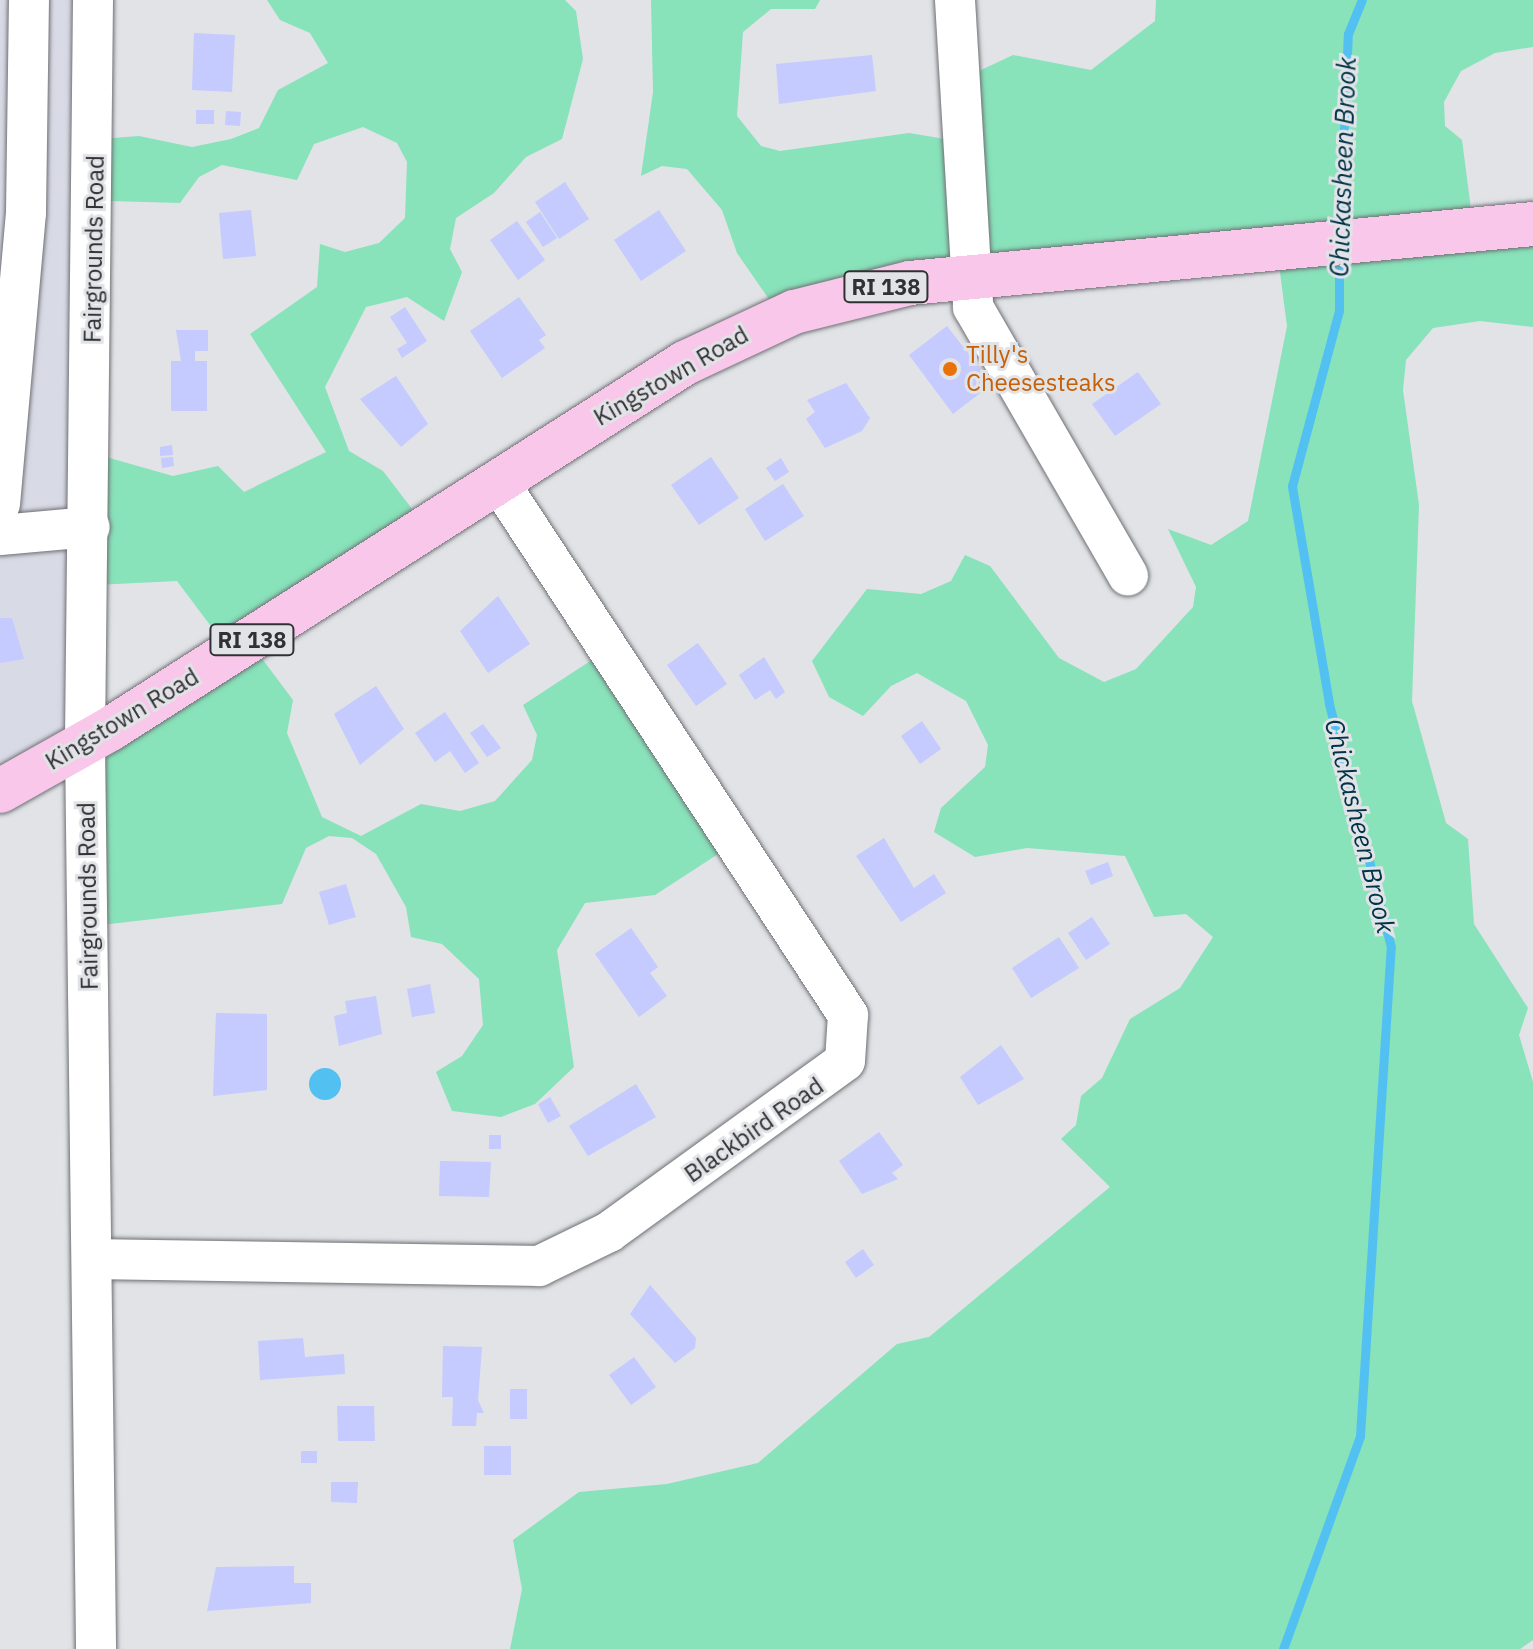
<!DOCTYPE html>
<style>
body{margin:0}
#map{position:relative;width:1533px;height:1649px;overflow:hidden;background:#e1e3e7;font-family:"IBM Plex Sans",sans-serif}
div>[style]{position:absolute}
.built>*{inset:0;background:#d8dae6}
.green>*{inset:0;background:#88e2ba}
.water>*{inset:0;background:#52c1f2}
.round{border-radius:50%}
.stream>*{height:9px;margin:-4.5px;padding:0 4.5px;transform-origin:4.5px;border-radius:4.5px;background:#52c1f2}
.building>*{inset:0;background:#c5caff}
.roads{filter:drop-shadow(0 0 2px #6f7074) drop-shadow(0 0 2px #6f7074)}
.minor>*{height:40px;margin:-20px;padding:0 20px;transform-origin:20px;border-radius:20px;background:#fff}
.major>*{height:44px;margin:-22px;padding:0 22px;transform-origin:22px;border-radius:22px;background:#f8c7e9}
.dots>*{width:22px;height:22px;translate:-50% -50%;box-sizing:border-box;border:4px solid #e1e3e7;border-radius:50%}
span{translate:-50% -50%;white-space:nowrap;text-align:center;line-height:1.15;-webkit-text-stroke:6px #e1e3e7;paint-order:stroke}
.shield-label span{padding:2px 6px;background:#e1e3e7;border:2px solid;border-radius:6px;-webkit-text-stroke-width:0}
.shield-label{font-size:22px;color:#313133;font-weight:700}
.street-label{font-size:24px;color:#313133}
.food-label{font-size:24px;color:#c56008}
.left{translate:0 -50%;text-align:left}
.water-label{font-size:26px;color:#003347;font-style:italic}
</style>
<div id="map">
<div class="built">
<i style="clip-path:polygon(0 0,96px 0,91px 727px,0 794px)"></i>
</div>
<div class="green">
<i style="clip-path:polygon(267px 0,565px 0,576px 11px,583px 59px,562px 139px,526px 157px,494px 193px,456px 218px,450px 249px,462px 272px,444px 321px,407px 297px,366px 307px,325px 387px,349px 451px,383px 471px,416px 514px,248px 640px,293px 700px,287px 733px,322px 817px,361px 836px,421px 804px,460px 811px,495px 801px,532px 760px,537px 735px,523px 705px,604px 652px,732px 845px,655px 895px,585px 903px,557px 950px,574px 1067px,535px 1104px,501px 1117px,452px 1111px,436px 1072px,462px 1056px,483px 1025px,479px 979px,442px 944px,411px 937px,406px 907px,376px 854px,352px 838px,329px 836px,306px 848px,282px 904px,93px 926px,94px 739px,228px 649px,177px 581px,95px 585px,106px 457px,173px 476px,218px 466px,244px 492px,326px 452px,250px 334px,317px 287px,320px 244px,345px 252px,379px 243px,405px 218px,407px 162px,397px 143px,363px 127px,314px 144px,297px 180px,222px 165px,199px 177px,180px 203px,110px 201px,100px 139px,139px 136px,192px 147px,231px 139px,259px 128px,278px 90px,328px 63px,310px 33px,280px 20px)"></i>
<i style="clip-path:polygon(651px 0,820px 0,815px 9px,771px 9px,743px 32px,737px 116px,761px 146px,780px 151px,909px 133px,945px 139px,975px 114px,979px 71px,1013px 55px,1091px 70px,1155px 21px,1156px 0,1533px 0,1533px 47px,1495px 53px,1461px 71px,1444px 102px,1445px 126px,1462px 140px,1472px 217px,1533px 215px,1533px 327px,1480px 321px,1433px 328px,1406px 360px,1403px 390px,1419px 505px,1412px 701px,1446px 823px,1468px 839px,1474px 924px,1528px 1008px,1519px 1035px,1533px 1082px,1533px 1640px,1520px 1649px,510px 1649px,522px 1589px,513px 1540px,579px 1492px,667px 1484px,758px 1463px,897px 1344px,929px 1337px,1110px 1187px,1061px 1139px,1076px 1125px,1081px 1096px,1102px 1078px,1130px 1019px,1180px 988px,1213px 937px,1186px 914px,1154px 917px,1125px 856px,1027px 848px,975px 857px,934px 832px,941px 808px,985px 767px,988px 745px,966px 701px,917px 673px,891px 686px,863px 716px,829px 697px,812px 661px,867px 589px,921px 594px,951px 581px,965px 555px,990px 566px,1059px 658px,1104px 682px,1136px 669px,1193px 607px,1196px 587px,1168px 529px,1211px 545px,1248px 521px,1287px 326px,1276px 242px,771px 302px,737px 253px,722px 210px,687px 169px,662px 166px,641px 176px,653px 92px)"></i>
</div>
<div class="water">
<i class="round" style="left:309px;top:1068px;width:32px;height:32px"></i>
</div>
<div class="stream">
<i style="left:1340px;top:229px;width:195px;rotate:-87.7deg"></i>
<i style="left:1348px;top:34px;width:37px;rotate:-68deg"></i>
<i style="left:1283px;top:1649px;width:226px;rotate:-70.1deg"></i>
<i style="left:1360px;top:1436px;width:490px;rotate:-86.4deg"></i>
<i style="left:1391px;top:947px;width:252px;rotate:-104.3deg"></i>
<i style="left:1329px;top:703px;width:220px;rotate:-99.7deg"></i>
<i style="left:1292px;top:486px;width:182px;rotate:-75deg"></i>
<i style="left:1339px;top:310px;width:58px;rotate:-90deg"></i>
</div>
<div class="building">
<i style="clip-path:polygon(194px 33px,235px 35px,232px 92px,192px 90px)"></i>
<i style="clip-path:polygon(872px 55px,876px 91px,779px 104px,776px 64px)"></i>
<i style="clip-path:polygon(196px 110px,214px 110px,214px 124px,196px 124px)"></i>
<i style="clip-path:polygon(226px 111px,241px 112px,240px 126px,225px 125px)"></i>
<i style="clip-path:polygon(565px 182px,589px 219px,559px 239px,535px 202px)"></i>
<i style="clip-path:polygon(251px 210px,256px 256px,223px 259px,219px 213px)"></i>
<i style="clip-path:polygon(659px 210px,686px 251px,641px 281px,614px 240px)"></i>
<i style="clip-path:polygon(540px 212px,557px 238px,543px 247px,526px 222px)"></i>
<i style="clip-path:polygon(517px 221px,545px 260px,518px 280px,490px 240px)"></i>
<i style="clip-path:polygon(519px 297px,546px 335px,539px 340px,545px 348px,502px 378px,470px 331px)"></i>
<i style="clip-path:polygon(405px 307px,427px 341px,402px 358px,397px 349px,407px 343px,390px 317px)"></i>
<i style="clip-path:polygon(947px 326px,992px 384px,953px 414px,909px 355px)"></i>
<i style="clip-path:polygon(176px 330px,208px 330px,208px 351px,195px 351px,195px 361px,207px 361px,207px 411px,171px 411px,171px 361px,181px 361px)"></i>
<i style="clip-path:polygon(1138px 372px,1161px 404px,1115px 436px,1092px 404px)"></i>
<i style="clip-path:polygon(396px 376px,428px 424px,401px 447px,360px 399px)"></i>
<i style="clip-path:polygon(846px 383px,870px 418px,862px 431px,825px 448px,806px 419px,815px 412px,807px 400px)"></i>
<i style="clip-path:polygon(172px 445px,173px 455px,160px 456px,160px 447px)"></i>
<i style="clip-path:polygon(173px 457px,174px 466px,162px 468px,161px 458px)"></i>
<i style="clip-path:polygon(711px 457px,739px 498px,699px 525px,671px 485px)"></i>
<i style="clip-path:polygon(781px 458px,789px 472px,775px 481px,766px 468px)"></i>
<i style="clip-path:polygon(783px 484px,804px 516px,765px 541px,745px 509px)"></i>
<i style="clip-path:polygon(498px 596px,530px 644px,488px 673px,460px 631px)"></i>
<i style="clip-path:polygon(0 618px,12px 618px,24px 659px,0 663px)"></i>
<i style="clip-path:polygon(698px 643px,727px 684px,696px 706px,667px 665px)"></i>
<i style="clip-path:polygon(764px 657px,785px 692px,776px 699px,770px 690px,755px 700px,739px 675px)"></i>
<i style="clip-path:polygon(376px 686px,404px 729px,360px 765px,334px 714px)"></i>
<i style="clip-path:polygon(445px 712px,479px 763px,465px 773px,450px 751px,435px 762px,415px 733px)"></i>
<i style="clip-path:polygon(922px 721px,941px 749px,920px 764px,901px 736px)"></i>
<i style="clip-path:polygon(483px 724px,501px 748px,487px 757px,470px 733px)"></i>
<i style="clip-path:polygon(884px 838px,914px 888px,934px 874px,946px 893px,901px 922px,856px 856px)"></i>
<i style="clip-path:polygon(1108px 862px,1113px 876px,1091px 885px,1085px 871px)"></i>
<i style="clip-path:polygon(346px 884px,356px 917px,329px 925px,319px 892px)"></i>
<i style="clip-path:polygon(1092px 917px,1110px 944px,1086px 960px,1068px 933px)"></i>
<i style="clip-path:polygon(631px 928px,658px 967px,650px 973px,667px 996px,639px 1017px,595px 954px)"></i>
<i style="clip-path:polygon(1059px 937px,1079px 968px,1031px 998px,1012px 968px)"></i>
<i style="clip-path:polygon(430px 984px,435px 1013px,412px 1017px,407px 989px)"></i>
<i style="clip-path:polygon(376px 996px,382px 1034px,339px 1046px,334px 1016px,347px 1013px,345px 1001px)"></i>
<i style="clip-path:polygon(216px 1013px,267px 1014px,267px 1090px,213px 1096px)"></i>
<i style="clip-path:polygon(1001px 1045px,1024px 1079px,978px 1105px,960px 1077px)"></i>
<i style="clip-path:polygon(636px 1084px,656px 1117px,588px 1156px,569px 1126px)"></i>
<i style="clip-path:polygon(550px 1097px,561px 1116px,548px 1123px,538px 1104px)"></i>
<i style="clip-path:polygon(879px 1132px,903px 1165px,892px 1173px,898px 1179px,862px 1194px,839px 1161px)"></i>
<i style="clip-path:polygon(489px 1135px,501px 1135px,501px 1149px,489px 1149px)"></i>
<i style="clip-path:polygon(440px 1161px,491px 1162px,489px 1197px,439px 1196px)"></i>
<i style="clip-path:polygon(863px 1249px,874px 1265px,856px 1278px,845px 1262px)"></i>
<i style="clip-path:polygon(650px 1285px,696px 1338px,695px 1348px,675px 1363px,630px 1314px)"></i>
<i style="clip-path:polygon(303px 1338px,305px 1357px,344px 1354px,345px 1374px,260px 1380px,258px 1341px)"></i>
<i style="clip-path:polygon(443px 1346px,482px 1347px,478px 1400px,484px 1413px,477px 1413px,476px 1426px,452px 1426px,453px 1397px,442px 1397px)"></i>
<i style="clip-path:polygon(634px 1357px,656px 1387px,631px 1405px,609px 1375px)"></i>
<i style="clip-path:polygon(510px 1389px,527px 1389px,527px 1419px,510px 1419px)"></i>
<i style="clip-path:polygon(337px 1406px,374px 1406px,375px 1441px,338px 1441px)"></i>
<i style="clip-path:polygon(484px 1446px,511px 1446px,511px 1475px,484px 1475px)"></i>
<i style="clip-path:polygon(301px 1451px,317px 1451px,317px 1463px,301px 1463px)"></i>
<i style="clip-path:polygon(331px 1482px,358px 1482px,357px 1503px,331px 1502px)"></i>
<i style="clip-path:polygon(294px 1566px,294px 1583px,311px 1583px,311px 1603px,207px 1611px,216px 1567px)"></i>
</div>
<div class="roads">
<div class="minor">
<i style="left:93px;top:0;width:744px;rotate:90.62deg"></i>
<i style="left:85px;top:744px;width:905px;rotate:89.3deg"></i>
<i style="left:955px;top:0;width:308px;rotate:86.6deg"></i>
<i style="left:973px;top:307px;width:310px;rotate:60deg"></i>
<i style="left:0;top:504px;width:292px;rotate:-84.9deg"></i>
<i style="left:26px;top:213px;width:213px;rotate:-89.2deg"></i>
<i style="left:0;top:535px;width:90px;rotate:-5.1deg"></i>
<i style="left:94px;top:1259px;width:445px;rotate:0.9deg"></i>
<i style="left:539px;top:1266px;width:78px;rotate:-25.9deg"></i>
<i style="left:609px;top:1232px;width:291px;rotate:-35.9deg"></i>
<i style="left:845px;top:1061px;width:46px;rotate:-86.3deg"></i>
<i style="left:848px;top:1015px;width:635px;rotate:-123.24deg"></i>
</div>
<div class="major">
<i style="left:0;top:791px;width:126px;rotate:-29.4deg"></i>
<i style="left:110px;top:729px;width:682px;rotate:-32.48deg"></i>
<i style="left:685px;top:363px;width:120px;rotate:-25.1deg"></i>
<i style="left:794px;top:312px;width:120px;rotate:-14deg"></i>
<i style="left:910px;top:283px;width:626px;rotate:-5.41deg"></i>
</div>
</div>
<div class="dots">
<i style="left:950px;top:369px;background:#e8710a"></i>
</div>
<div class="shield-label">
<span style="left:886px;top:287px">RI 138</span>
<span style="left:252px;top:640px">RI 138</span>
</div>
<div class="street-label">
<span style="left:94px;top:249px;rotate:-89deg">Fairgrounds Road</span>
<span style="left:671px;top:376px;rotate:-30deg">Kingstown Road</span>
<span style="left:122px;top:719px;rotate:-31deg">Kingstown Road</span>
<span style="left:88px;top:896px;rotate:-91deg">Fairgrounds Road</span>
<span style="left:754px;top:1130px;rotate:-35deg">Blackbird Road</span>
</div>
<div class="food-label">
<span class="left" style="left:966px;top:369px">Tilly's<br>Cheesesteaks</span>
</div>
<div class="water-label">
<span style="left:1343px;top:167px;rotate:-88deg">Chickasheen Brook</span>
<span style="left:1360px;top:826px;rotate:76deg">Chickasheen Brook</span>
</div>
</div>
